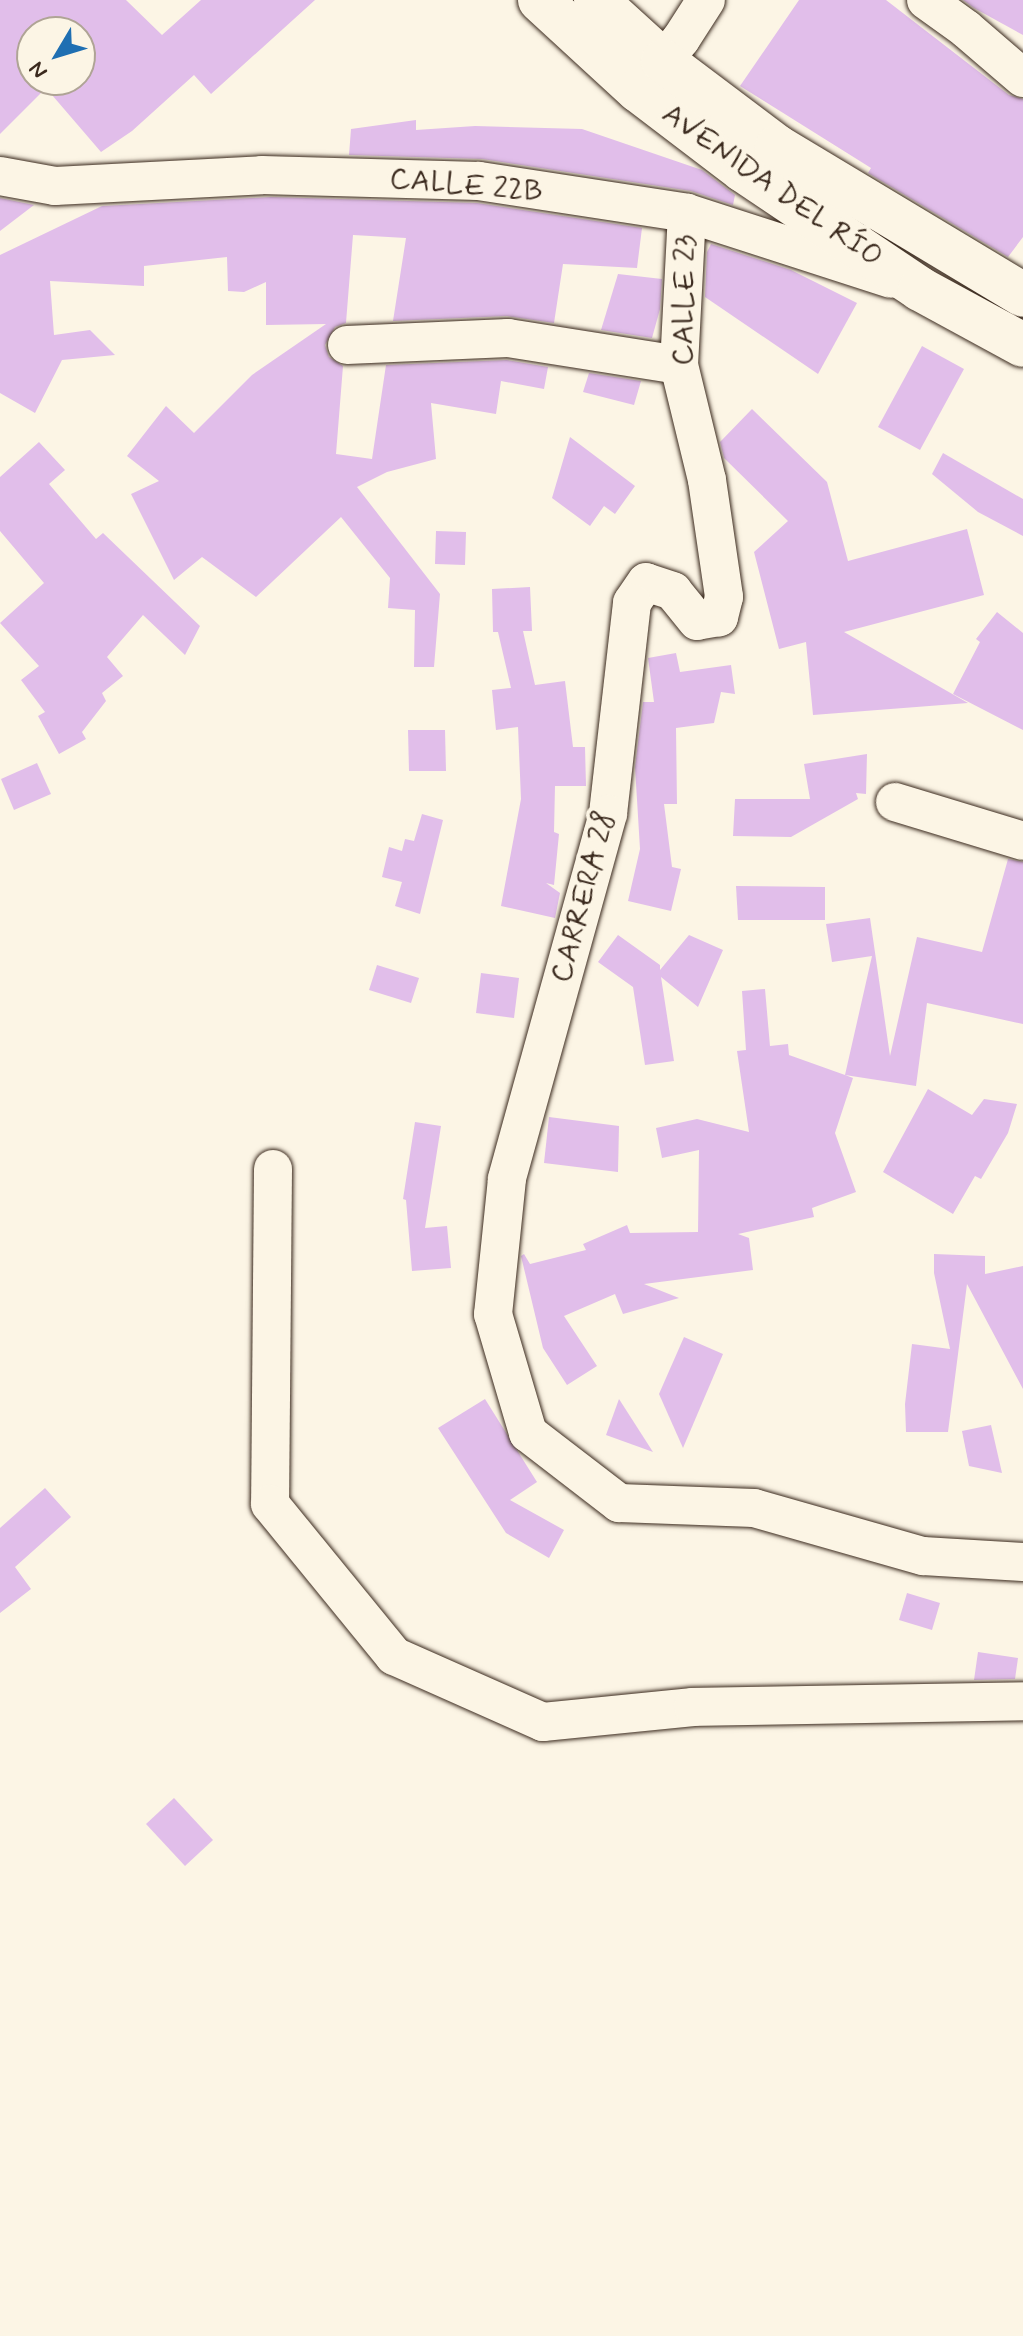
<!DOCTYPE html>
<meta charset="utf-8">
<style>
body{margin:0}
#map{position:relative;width:1023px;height:2336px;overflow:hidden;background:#fcf5e5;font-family:Mynerve,sans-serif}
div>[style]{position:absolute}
.building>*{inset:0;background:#e1beea}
.roads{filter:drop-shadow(0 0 2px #3b2a1e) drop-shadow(0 0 2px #3b2a1e)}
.minor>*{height:38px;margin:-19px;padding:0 19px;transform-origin:19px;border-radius:19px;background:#fcf5e5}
.major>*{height:44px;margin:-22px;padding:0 22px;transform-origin:22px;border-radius:22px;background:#fcf5e5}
span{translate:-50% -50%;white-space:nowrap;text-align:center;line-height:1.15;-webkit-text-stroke:8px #fcf5e5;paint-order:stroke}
.street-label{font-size:30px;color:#3b2a1e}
.north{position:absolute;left:16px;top:16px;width:80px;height:80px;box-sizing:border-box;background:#fcf5e5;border:2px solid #afa495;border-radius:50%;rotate:232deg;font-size:22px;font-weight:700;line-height:32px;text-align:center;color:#3b2a1e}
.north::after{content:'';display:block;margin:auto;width:28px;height:36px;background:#1f6fb2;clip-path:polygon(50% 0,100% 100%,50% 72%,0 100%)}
</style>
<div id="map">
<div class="building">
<i style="clip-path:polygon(evenodd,0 0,126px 0,162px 35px,201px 0,315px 0,211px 94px,194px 75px,132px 131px,101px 152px,46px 88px,0 134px,0 0,32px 32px,80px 32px,80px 80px,32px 80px,32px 32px)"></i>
<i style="clip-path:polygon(799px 0,886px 0,1009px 95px,1023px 99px,1023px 237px,1008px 257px,868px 173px,871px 168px,740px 86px)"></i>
<i style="clip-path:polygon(963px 0,1023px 0,1023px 35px,974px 8px)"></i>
<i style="clip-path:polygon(416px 120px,416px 130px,475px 126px,582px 129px,702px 170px,735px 195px,733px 205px,691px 191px,482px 159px,349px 155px,351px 129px)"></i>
<i style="clip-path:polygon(271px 197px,477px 203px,642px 228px,637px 268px,563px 264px,554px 323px,507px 316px,393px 321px,406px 238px,353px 235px,346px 323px,335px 327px,325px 345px,329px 357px,343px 366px,336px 454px,372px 459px,386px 365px,507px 360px,548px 367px,544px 389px,501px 381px,496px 414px,431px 403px,436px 459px,387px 472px,357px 487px,440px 594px,434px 667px,414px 667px,415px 610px,388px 608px,390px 578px,341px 517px,256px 597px,202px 557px,174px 580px,131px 494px,159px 481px,127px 456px,166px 406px,194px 433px,252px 375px,326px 324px,266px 325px,266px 282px,244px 292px,228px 291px,227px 257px,144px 266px,144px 286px,50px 281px,54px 335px,90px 330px,115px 355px,62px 360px,35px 413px,0 393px,0 255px,102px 206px)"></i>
<i style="clip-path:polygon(0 198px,34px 205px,0 231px)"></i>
<i style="clip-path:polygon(711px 244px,791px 270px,857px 303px,818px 374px,705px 297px,707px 252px)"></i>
<i style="clip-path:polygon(618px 274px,662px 279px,660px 309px,652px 338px,601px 330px)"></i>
<i style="clip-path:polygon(922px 346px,964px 369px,920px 450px,878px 427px)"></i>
<i style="clip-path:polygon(589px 373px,641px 381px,634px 405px,583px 392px)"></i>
<i style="clip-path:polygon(752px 409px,827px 482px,848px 561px,967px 529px,984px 595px,844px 632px,968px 703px,813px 715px,806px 642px,779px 649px,754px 552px,788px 521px,724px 458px,720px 442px)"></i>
<i style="clip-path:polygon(570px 437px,635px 486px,615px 514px,604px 506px,590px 526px,552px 498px)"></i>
<i style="clip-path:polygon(39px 442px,65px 470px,49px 484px,96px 539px,103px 533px,200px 626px,185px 655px,143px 615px,107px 657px,123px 676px,102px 693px,106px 701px,82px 732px,86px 739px,59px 754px,38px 716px,45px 712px,21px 680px,39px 666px,0 623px,44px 583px,0 531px,0 477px)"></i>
<i style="clip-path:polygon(943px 453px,1023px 499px,1023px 536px,978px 512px,932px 474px)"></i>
<i style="clip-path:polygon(436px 531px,466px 532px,465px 565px,435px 564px)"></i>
<i style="clip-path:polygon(530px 587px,532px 631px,523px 631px,535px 685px,565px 681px,573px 747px,585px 747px,586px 786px,555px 786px,554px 832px,559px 834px,554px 885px,546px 883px,560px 893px,555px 918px,501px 906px,521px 799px,518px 727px,496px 730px,492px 690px,511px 688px,498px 632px,493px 632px,492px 589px)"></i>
<i style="clip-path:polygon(997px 612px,1023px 633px,1023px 730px,953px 694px,980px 642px,976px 639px)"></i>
<i style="clip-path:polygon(676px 653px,680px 672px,731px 665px,735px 694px,721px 692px,714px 723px,676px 728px,677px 804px,664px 804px,672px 867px,681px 869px,671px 911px,628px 901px,640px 849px,635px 767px,643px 702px,654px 702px,648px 658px)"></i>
<i style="clip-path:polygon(408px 730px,445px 730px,446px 771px,409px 771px)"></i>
<i style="clip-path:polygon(867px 754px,866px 794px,856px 793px,858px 799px,791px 837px,733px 836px,735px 799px,810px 799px,804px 764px)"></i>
<i style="clip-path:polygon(37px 763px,51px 794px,14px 810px,1px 779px)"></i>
<i style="clip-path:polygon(422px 814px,443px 820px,420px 914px,395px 906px,402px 882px,382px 877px,389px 847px,402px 851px,405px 839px,414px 841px)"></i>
<i style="clip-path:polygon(1008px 859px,1023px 862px,1023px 1024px,927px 1003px,916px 1086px,845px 1075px,853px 1078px,835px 1133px,856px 1192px,812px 1208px,814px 1217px,738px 1234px,749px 1238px,753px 1270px,644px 1284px,679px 1298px,623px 1314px,615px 1294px,564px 1316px,597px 1366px,567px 1385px,543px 1348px,521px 1256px,524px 1254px,530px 1264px,586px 1250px,583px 1244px,627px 1225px,630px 1233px,698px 1232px,699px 1150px,662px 1158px,656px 1128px,697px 1119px,749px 1132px,737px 1051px,746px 1050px,742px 991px,765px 989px,770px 1046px,788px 1044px,789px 1055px,845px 1075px,872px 956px,832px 962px,826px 924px,870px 918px,890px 1056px,917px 937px,982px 952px)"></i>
<i style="clip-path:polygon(736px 886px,825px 887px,825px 920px,738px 920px)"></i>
<i style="clip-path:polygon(618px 935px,660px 965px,660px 970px,689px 935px,723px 950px,698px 1007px,661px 977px,674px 1061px,645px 1065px,633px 987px,598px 962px)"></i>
<i style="clip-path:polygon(377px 965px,419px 978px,411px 1003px,369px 990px)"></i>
<i style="clip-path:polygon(481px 973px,519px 978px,514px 1018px,476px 1013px)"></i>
<i style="clip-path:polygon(928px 1089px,972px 1115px,984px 1099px,1017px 1104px,1008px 1133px,981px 1179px,975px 1176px,953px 1214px,883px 1172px)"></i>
<i style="clip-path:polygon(549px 1117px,619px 1126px,618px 1172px,544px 1163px)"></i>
<i style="clip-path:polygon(415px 1122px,441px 1126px,425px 1228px,447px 1226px,451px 1268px,412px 1271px,406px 1200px,403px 1199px)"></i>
<i style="clip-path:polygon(934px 1254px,985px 1256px,985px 1274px,1023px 1266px,1023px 1389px,967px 1284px,948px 1432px,906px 1432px,905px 1404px,912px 1344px,950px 1349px,934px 1273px)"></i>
<i style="clip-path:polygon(684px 1337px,723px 1354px,683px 1448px,659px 1394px)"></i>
<i style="clip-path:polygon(485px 1399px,537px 1482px,510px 1500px,564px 1530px,549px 1558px,506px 1533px,438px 1428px)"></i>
<i style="clip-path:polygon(619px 1399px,653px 1452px,606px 1435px)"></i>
<i style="clip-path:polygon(991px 1425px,1002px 1473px,969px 1466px,962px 1431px)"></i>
<i style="clip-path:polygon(45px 1488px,71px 1517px,15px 1567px,31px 1589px,0 1613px,0 1528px)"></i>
<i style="clip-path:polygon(907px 1593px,940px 1603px,932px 1630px,899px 1620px)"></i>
<i style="clip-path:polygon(978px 1652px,1018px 1658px,1015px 1679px,974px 1680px)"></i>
<i style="clip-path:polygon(174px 1798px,213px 1840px,185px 1866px,146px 1824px)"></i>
</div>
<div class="roads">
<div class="minor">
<i style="left:926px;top:0;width:49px;rotate:35.9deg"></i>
<i style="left:966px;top:29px;width:75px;rotate:40.7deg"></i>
<i style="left:644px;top:84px;width:58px;rotate:-50.6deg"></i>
<i style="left:681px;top:39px;width:46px;rotate:-57.3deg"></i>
<i style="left:0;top:176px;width:56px;rotate:10.3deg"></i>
<i style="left:55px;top:186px;width:207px;rotate:-3deg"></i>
<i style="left:262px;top:175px;width:217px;rotate:1.6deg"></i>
<i style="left:479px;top:181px;width:210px;rotate:8.7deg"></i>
<i style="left:687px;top:213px;width:214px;rotate:17.9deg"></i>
<i style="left:687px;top:213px;width:152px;rotate:93deg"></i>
<i style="left:679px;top:365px;width:118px;rotate:76.3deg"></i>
<i style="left:707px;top:480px;width:118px;rotate:81.7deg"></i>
<i style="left:724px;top:597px;width:21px;rotate:104deg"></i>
<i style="left:719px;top:617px;width:22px;rotate:170deg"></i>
<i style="left:697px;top:621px;width:38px;rotate:-129deg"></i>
<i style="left:673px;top:591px;width:28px;rotate:-162deg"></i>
<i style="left:646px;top:582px;width:25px;rotate:124deg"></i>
<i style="left:632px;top:603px;width:212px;rotate:96.5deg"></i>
<i style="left:608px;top:814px;width:379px;rotate:105.5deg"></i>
<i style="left:507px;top:1179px;width:136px;rotate:95.9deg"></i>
<i style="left:493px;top:1314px;width:124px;rotate:73.6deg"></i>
<i style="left:528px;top:1433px;width:115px;rotate:37.6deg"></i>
<i style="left:619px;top:1503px;width:135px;rotate:2.1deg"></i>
<i style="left:754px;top:1508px;width:176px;rotate:15.9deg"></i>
<i style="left:923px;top:1556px;width:100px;rotate:3.4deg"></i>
<i style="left:347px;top:345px;width:161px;rotate:-2.5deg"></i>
<i style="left:508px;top:338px;width:173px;rotate:9deg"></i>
<i style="left:895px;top:802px;width:134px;rotate:16.9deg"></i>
<i style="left:273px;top:1169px;width:335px;rotate:90.5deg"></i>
<i style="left:270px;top:1504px;width:196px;rotate:50.8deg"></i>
<i style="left:394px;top:1656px;width:163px;rotate:23.9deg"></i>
<i style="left:543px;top:1722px;width:151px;rotate:-5.7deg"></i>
<i style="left:693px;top:1707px;width:330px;rotate:-1deg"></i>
</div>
<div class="major">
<i style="left:540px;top:0;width:133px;rotate:42.6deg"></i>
<i style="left:638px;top:90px;width:132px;rotate:37.3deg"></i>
<i style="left:743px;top:170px;width:213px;rotate:33.9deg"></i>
<i style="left:920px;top:289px;width:117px;rotate:28.5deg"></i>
<i style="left:596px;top:0;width:91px;rotate:42.3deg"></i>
<i style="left:663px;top:61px;width:143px;rotate:37deg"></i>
<i style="left:777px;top:147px;width:287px;rotate:31deg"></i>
</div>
</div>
<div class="street-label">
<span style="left:466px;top:186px;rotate:5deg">CALLE 22B</span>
<span style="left:772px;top:186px;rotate:35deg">AVENIDA DEL RÍO</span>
<span style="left:685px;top:300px;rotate:-89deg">CALLE 23</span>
<span style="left:584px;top:897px;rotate:-75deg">CARRERA 28</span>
</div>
<div class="north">N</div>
</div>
